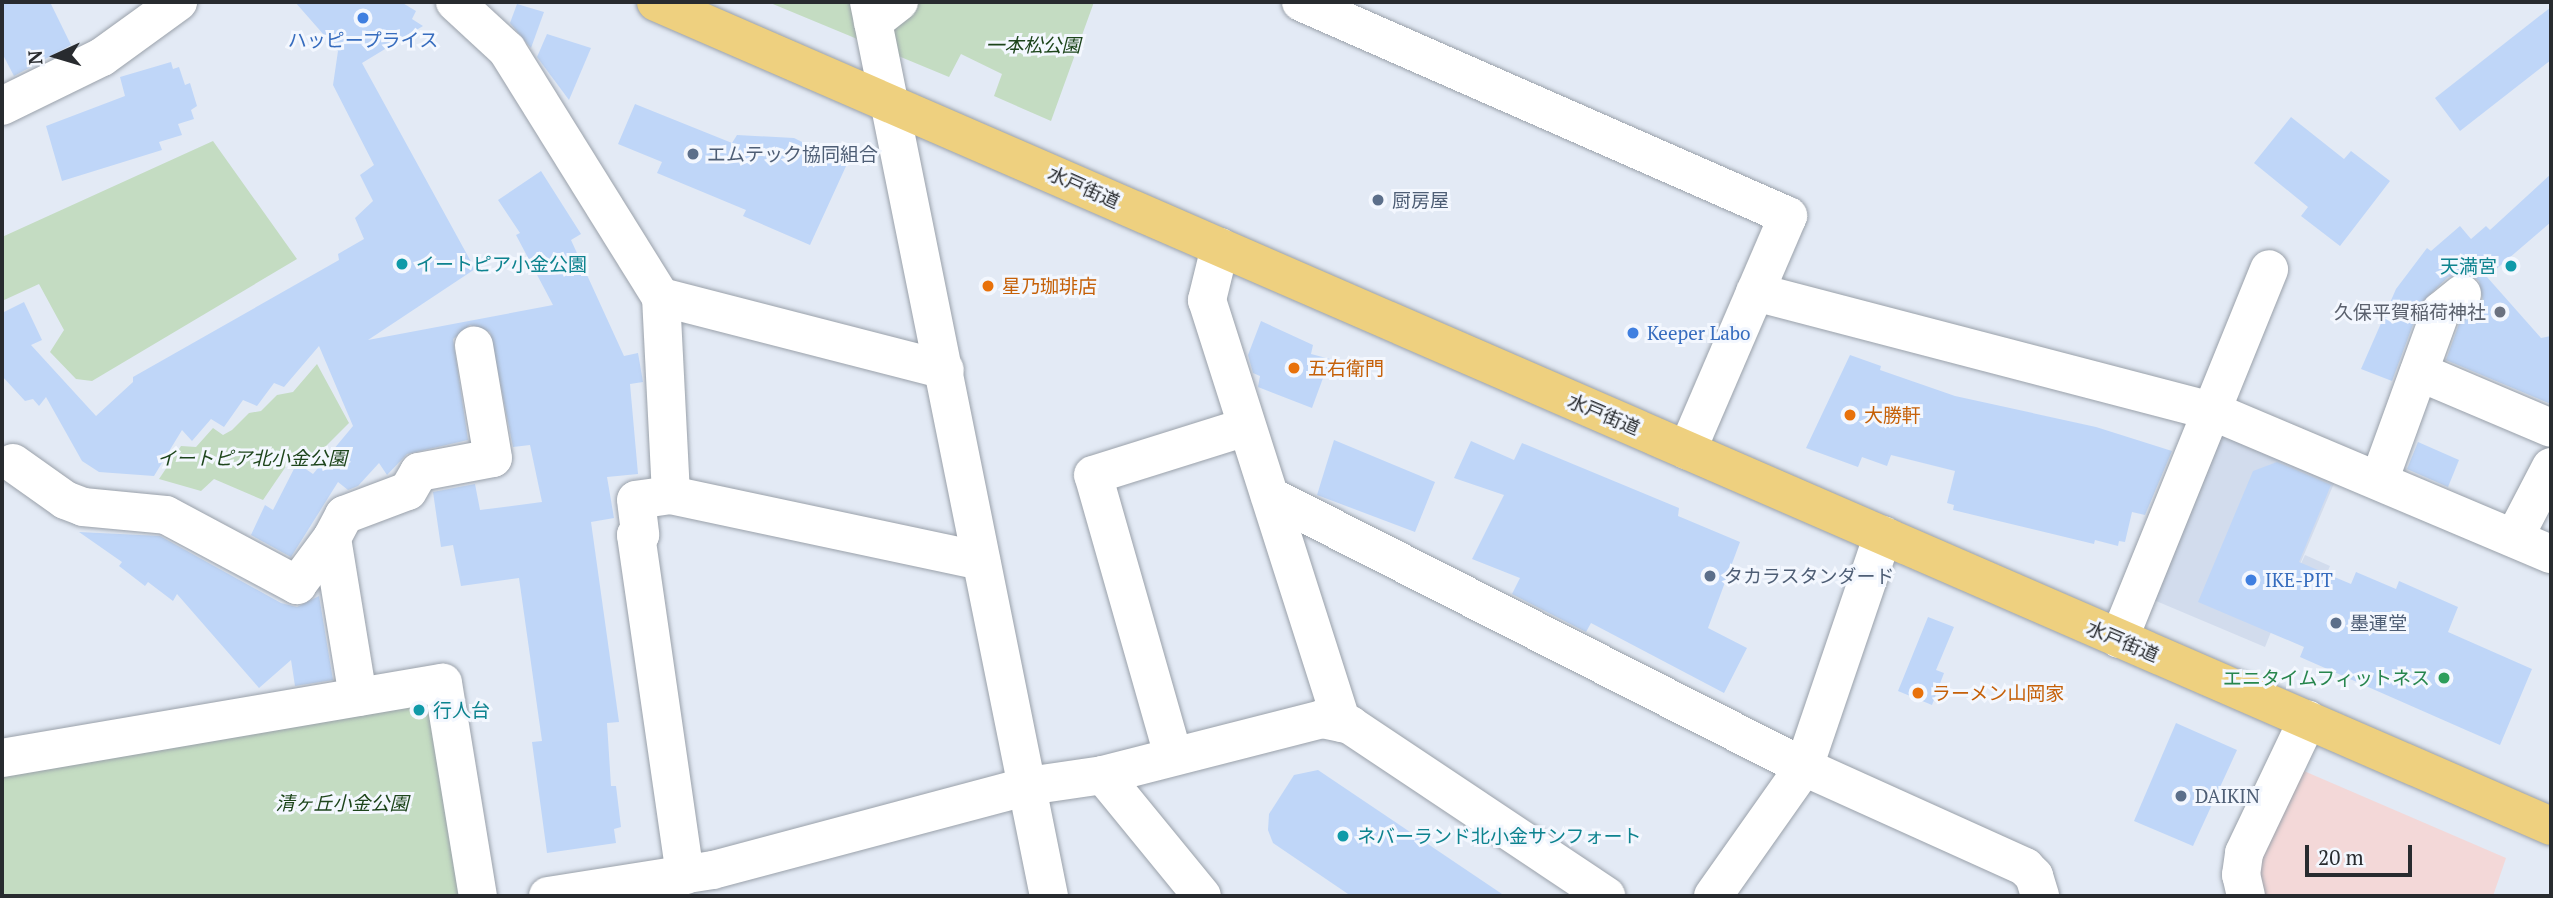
<!DOCTYPE html>
<meta charset="utf-8">
<style>
body{margin:0}
#map{position:relative;width:2553px;height:898px;overflow:hidden;background:#e3eaf5;font-family:"PT Serif","Noto Sans JP",serif}
div>[style]{position:absolute}
.commercial>*{inset:0;background:#f3d8d8}
.built>*{inset:0;background:#d2dced}
.green>*{inset:0;background:#c4dcc2}
.building>*{inset:0;background:#bfd6f8}
.roads{filter:drop-shadow(0 0 2px #9aa1aa) drop-shadow(0 0 2px #9aa1aa)}
.minor>*{height:38px;margin:-19px;padding:0 19px;transform-origin:19px;border-radius:19px;background:#fff}
.tertiary>*{height:38px;margin:-19px;padding:0 19px;transform-origin:19px;border-radius:19px;background:#fff}
.trunk>*{height:38px;margin:-19px;padding:0 19px;transform-origin:19px;border-radius:19px;background:#eed07f}
.dots>*{width:19px;height:19px;translate:-50% -50%;box-sizing:border-box;border:4px solid #f3f7fe;border-radius:50%}
span{translate:-50% -50%;white-space:nowrap;text-align:center;line-height:1.15;-webkit-text-stroke:6px #f3f7fe;paint-order:stroke}
.shop-label{font-size:19px;color:#366cbe}
.left{translate:0 -50%;text-align:left}
.park-label{font-size:19px;color:#1d451b;font-style:italic}
.service-label{font-size:19px;color:#4e5e75}
.street-label{font-size:19px;color:#282b2f}
.culture-label{font-size:19px;color:#0d838f}
.right{translate:-100% -50%;text-align:right}
.food-label{font-size:19px;color:#c56008}
.worship-label{font-size:19px;color:#5b616d}
.leisure-label{font-size:19px;color:#27864d}
.frame{position:absolute;inset:0;border:4px solid #282b2f;pointer-events:none}
.north{position:absolute;left:21px;top:21px;width:70px;height:70px;-webkit-text-stroke:5px #f3f7fe;paint-order:stroke;rotate:266deg;font-size:19px;font-weight:700;line-height:28px;text-align:center;color:#282b2f}
.north::after{content:'';display:block;margin:auto;width:24px;height:32px;background:#282b2f;clip-path:polygon(50% 0,100% 100%,50% 72%,0 100%)}
.scale{position:absolute;left:2305px;top:845px;width:107px;height:32px;box-sizing:border-box;border:4px solid #282b2f;border-top:0;padding-left:9px;font-size:21px;line-height:24px;white-space:nowrap;color:#282b2f;-webkit-text-stroke:5px #f3f7fe;paint-order:stroke}
</style>
<div id="map">
<div class="commercial">
<i style="clip-path:polygon(2297px 768px,2506px 858px,2493px 896px,2257px 896px,2254px 877px)"></i>
</div>
<div class="built">
<i style="clip-path:polygon(2232px 427px,2338px 474px,2292px 583px,2305px 555px,2330px 566px,2297px 643px,2271px 632px,2265px 647px,2149px 598px,2214px 440px)"></i>
</div>
<div class="green">
<i style="clip-path:polygon(768px 2px,1094px 2px,1051px 121px,994px 96px,1002px 74px,961px 54px,949px 77px)"></i>
<i style="clip-path:polygon(213px 141px,297px 259px,92px 381px,76px 379px,50px 352px,64px 330px,39px 284px,2px 301px,2px 237px)"></i>
<i style="clip-path:polygon(317px 364px,349px 423px,315px 457px,293px 456px,263px 500px,214px 479px,201px 491px,159px 479px,181px 446px,196px 447px,213px 428px,223px 435px,232px 430px,249px 413px,261px 411px,277px 395px,293px 392px)"></i>
<i style="clip-path:polygon(431px 692px,465px 896px,2px 896px,2px 771px)"></i>
</div>
<div class="building">
<i style="clip-path:polygon(2px 2px,50px 2px,71px 45px,14px 76px,2px 53px)"></i>
<i style="clip-path:polygon(295px 2px,401px 2px,416px 11px,412px 19px,423px 26px,362px 63px,475px 269px,368px 340px,553px 305px,516px 235px,520px 233px,498px 200px,541px 171px,581px 234px,571px 240px,624px 356px,638px 353px,643px 382px,630px 384px,638px 474px,607px 477px,614px 518px,591px 522px,619px 722px,607px 723px,611px 786px,616px 786px,621px 827px,614px 829px,616px 843px,547px 853px,532px 742px,542px 741px,519px 578px,461px 586px,453px 545px,441px 547px,433px 492px,475px 484px,480px 510px,542px 502px,530px 445px,513px 447px,490px 332px,470px 325px,453px 339px,468px 440px,407px 454px,387px 475px,379px 463px,358px 486px,348px 490px,338px 482px,291px 557px,251px 535px,265px 505px,273px 510px,297px 463px,313px 474px,353px 426px,319px 346px,284px 387px,274px 383px,257px 406px,243px 400px,224px 427px,211px 419px,192px 441px,182px 430px,154px 476px,99px 472px,82px 461px,46px 397px,39px 406px,33px 399px,25px 401px,2px 376px,2px 313px,24px 302px,42px 340px,31px 345px,96px 416px,133px 382px,133px 377px,339px 260px,338px 254px,364px 239px,355px 218px,373px 201px,360px 175px,374px 165px,333px 85px,338px 51px)"></i>
<i style="clip-path:polygon(517px 4px,544px 12px,531px 48px,510px 23px)"></i>
<i style="clip-path:polygon(2551px 7px,2551px 60px,2460px 131px,2435px 98px)"></i>
<i style="clip-path:polygon(547px 34px,591px 48px,569px 100px,537px 57px)"></i>
<i style="clip-path:polygon(171px 62px,173px 69px,179px 67px,185px 85px,190px 83px,197px 106px,191px 110px,194px 119px,178px 124px,182px 135px,159px 142px,162px 150px,62px 181px,46px 126px,125px 96px,120px 77px)"></i>
<i style="clip-path:polygon(635px 104px,732px 143px,737px 135px,794px 138px,847px 164px,810px 245px,743px 216px,746px 210px,657px 173px,662px 162px,618px 144px)"></i>
<i style="clip-path:polygon(2291px 117px,2344px 159px,2351px 151px,2390px 181px,2340px 246px,2301px 216px,2308px 207px,2254px 163px)"></i>
<i style="clip-path:polygon(2551px 174px,2551px 222px,2487px 277px,2541px 338px,2551px 336px,2551px 404px,2446px 360px,2459px 324px,2483px 301px,2479px 281px,2469px 273px,2448px 277px,2421px 303px,2392px 381px,2361px 369px,2396px 289px,2427px 248px,2431px 251px,2460px 226px,2471px 239px,2486px 226px,2490px 230px)"></i>
<i style="clip-path:polygon(1261px 321px,1313px 345px,1311px 354px,1330px 359px,1312px 408px,1258px 387px,1260px 376px,1253px 373px,1248px 355px)"></i>
<i style="clip-path:polygon(1850px 355px,1881px 366px,1880px 370px,1955px 396px,2096px 427px,2172px 451px,2145px 515px,2132px 512px,2125px 542px,2119px 541px,2118px 546px,2095px 540px,2094px 544px,1953px 510px,1954px 505px,1947px 503px,1955px 471px,1891px 455px,1887px 466px,1862px 457px,1858px 467px,1806px 448px)"></i>
<i style="clip-path:polygon(1334px 440px,1435px 482px,1415px 532px,1317px 495px)"></i>
<i style="clip-path:polygon(1471px 441px,1514px 460px,1522px 443px,1679px 508px,1678px 516px,1740px 542px,1708px 628px,1747px 648px,1724px 693px,1591px 623px,1586px 632px,1512px 594px,1520px 578px,1472px 559px,1504px 495px,1454px 478px)"></i>
<i style="clip-path:polygon(2418px 442px,2459px 460px,2448px 487px,2407px 469px)"></i>
<i style="clip-path:polygon(2277px 462px,2331px 485px,2299px 562px,2351px 584px,2356px 572px,2396px 589px,2399px 581px,2458px 607px,2448px 632px,2532px 669px,2500px 745px,2300px 657px,2304px 647px,2198px 602px,2253px 471px)"></i>
<i style="clip-path:polygon(79px 532px,160px 536px,281px 603px,297px 607px,319px 596px,333px 680px,295px 686px,291px 660px,259px 688px,177px 594px,173px 601px,148px 582px,145px 586px,119px 566px,122px 562px)"></i>
<i style="clip-path:polygon(1928px 617px,1954px 627px,1936px 670px,1944px 673px,1932px 705px,1898px 691px)"></i>
<i style="clip-path:polygon(2176px 723px,2237px 750px,2193px 846px,2134px 821px)"></i>
<i style="clip-path:polygon(1318px 770px,1505px 896px,1351px 896px,1273px 843px,1268px 830px,1269px 814px,1294px 775px)"></i>
</div>
<div class="roads">
<div class="minor">
<i style="left:455px;top:2px;width:71px;rotate:42.7deg"></i>
<i style="left:507px;top:50px;width:291px;rotate:58.1deg"></i>
<i style="left:661px;top:297px;width:198px;rotate:87.1deg"></i>
<i style="left:671px;top:495px;width:35px;rotate:172deg"></i>
<i style="left:636px;top:500px;width:35px;rotate:83deg"></i>
<i style="left:640px;top:535px;width:4px;rotate:180deg"></i>
<i style="left:636px;top:535px;width:344px;rotate:81.8deg"></i>
<i style="left:1301px;top:2px;width:532px;rotate:23.72deg"></i>
<i style="left:1788px;top:216px;width:255px;rotate:113.3deg"></i>
<i style="left:873px;top:22px;width:33px;rotate:-38deg"></i>
<i style="left:2px;top:106px;width:111px;rotate:-26.1deg"></i>
<i style="left:102px;top:57px;width:94px;rotate:-35.9deg"></i>
<i style="left:1220px;top:247px;width:55px;rotate:103.8deg"></i>
<i style="left:1207px;top:300px;width:444px;rotate:72.3deg"></i>
<i style="left:1755px;top:292px;width:472px;rotate:14.6deg"></i>
<i style="left:2212px;top:411px;width:368px;rotate:22.9deg"></i>
<i style="left:661px;top:297px;width:293px;rotate:14.4deg"></i>
<i style="left:2419px;top:372px;width:143px;rotate:23deg"></i>
<i style="left:13px;top:463px;width:64px;rotate:35.4deg"></i>
<i style="left:65px;top:500px;width:19px;rotate:21deg"></i>
<i style="left:83px;top:507px;width:83px;rotate:5.5deg"></i>
<i style="left:166px;top:515px;width:149px;rotate:28.1deg"></i>
<i style="left:297px;top:585px;width:59px;rotate:-53.3deg"></i>
<i style="left:2379px;top:481px;width:181px;rotate:-70deg"></i>
<i style="left:2441px;top:311px;width:27px;rotate:-39deg"></i>
<i style="left:671px;top:495px;width:317px;rotate:12deg"></i>
<i style="left:1270px;top:496px;width:599px;rotate:26.91deg"></i>
<i style="left:1804px;top:767px;width:243px;rotate:24.3deg"></i>
<i style="left:2025px;top:867px;width:13px;rotate:45deg"></i>
<i style="left:2034px;top:876px;width:21px;rotate:73deg"></i>
<i style="left:2514px;top:538px;width:80px;rotate:-62.5deg"></i>
<i style="left:2119px;top:639px;width:399px;rotate:-67.9deg"></i>
<i style="left:358px;top:697px;width:161px;rotate:-99.3deg"></i>
<i style="left:332px;top:538px;width:26px;rotate:-62deg"></i>
<i style="left:344px;top:515px;width:68px;rotate:-20.6deg"></i>
<i style="left:408px;top:491px;width:22px;rotate:-60deg"></i>
<i style="left:419px;top:472px;width:75px;rotate:-10.7deg"></i>
<i style="left:493px;top:458px;width:114px;rotate:-99.6deg"></i>
<i style="left:1173px;top:755px;width:291px;rotate:-105.9deg"></i>
<i style="left:1093px;top:475px;width:160px;rotate:-17.4deg"></i>
<i style="left:2px;top:758px;width:447px;rotate:-9.7deg"></i>
<i style="left:443px;top:683px;width:216px;rotate:80.7deg"></i>
<i style="left:1103px;top:775px;width:156px;rotate:50.7deg"></i>
<i style="left:548px;top:896px;width:167px;rotate:-9deg"></i>
<i style="left:713px;top:870px;width:326px;rotate:-14.9deg"></i>
<i style="left:1028px;top:786px;width:76px;rotate:-8.3deg"></i>
<i style="left:1103px;top:775px;width:226px;rotate:-14.3deg"></i>
<i style="left:1322px;top:719px;width:29px;rotate:12deg"></i>
<i style="left:1350px;top:725px;width:308px;rotate:33.7deg"></i>
<i style="left:1713px;top:896px;width:158px;rotate:-54.8deg"></i>
<i style="left:1804px;top:767px;width:245px;rotate:-71.2deg"></i>
<i style="left:2246px;top:896px;width:22px;rotate:-103deg"></i>
<i style="left:2241px;top:875px;width:22px;rotate:-82deg"></i>
<i style="left:2244px;top:853px;width:148px;rotate:-64.5deg"></i>
</div>
<div class="tertiary">
<i style="left:869px;top:2px;width:912px;rotate:78.62deg"></i>
</div>
<div class="trunk">
<i style="left:656px;top:2px;width:2066px;rotate:23.5deg"></i>
</div>
</div>
<div class="dots">
<i style="left:363px;top:18px;background:#3f7fe0"></i>
<i style="left:693px;top:154px;background:#5c6f8a"></i>
<i style="left:1378px;top:200px;background:#5c6f8a"></i>
<i style="left:402px;top:264px;background:#0f9aa8"></i>
<i style="left:2511px;top:266px;background:#0f9aa8"></i>
<i style="left:988px;top:286px;background:#e8710a"></i>
<i style="left:2500px;top:312px;background:#6b7280"></i>
<i style="left:1633px;top:333px;background:#3f7fe0"></i>
<i style="left:1294px;top:368px;background:#e8710a"></i>
<i style="left:1850px;top:415px;background:#e8710a"></i>
<i style="left:1710px;top:576px;background:#5c6f8a"></i>
<i style="left:2251px;top:580px;background:#3f7fe0"></i>
<i style="left:2336px;top:623px;background:#5c6f8a"></i>
<i style="left:2444px;top:678px;background:#2e9e5b"></i>
<i style="left:1918px;top:693px;background:#e8710a"></i>
<i style="left:419px;top:710px;background:#0f9aa8"></i>
<i style="left:2181px;top:796px;background:#5c6f8a"></i>
<i style="left:1343px;top:836px;background:#0f9aa8"></i>
</div>
<div class="shop-label">
<span style="left:363px;top:40px">ハッピープライス</span>
<span class="left" style="left:1647px;top:333px">Keeper Labo</span>
<span class="left" style="left:2265px;top:580px">IKE-PIT</span>
</div>
<div class="park-label">
<span style="left:1033px;top:45px">一本松公園</span>
<span style="left:252px;top:458px">イートピア北小金公園</span>
<span style="left:342px;top:803px">清ヶ丘小金公園</span>
</div>
<div class="service-label">
<span class="left" style="left:707px;top:154px">エムテック協同組合</span>
<span class="left" style="left:1392px;top:200px">厨房屋</span>
<span class="left" style="left:1724px;top:576px">タカラスタンダード</span>
<span class="left" style="left:2350px;top:623px">墨運堂</span>
<span class="left" style="left:2195px;top:796px">DAIKIN</span>
</div>
<div class="street-label">
<span style="left:1084px;top:187px;rotate:24deg">水戸街道</span>
<span style="left:1604px;top:414px;rotate:23deg">水戸街道</span>
<span style="left:2123px;top:641px;rotate:23deg">水戸街道</span>
</div>
<div class="culture-label">
<span class="left" style="left:416px;top:264px">イートピア小金公園</span>
<span class="right" style="left:2497px;top:266px">天満宮</span>
<span class="left" style="left:433px;top:710px">行人台</span>
<span class="left" style="left:1357px;top:836px">ネバーランド北小金サンフォート</span>
</div>
<div class="food-label">
<span class="left" style="left:1002px;top:286px">星乃珈琲店</span>
<span class="left" style="left:1308px;top:368px">五右衛門</span>
<span class="left" style="left:1864px;top:415px">大勝軒</span>
<span class="left" style="left:1932px;top:693px">ラーメン山岡家</span>
</div>
<div class="worship-label">
<span class="right" style="left:2486px;top:312px">久保平賀稲荷神社</span>
</div>
<div class="leisure-label">
<span class="right" style="left:2430px;top:678px">エニタイムフィットネス</span>
</div>
<div class="frame"></div>
<div class="north">N</div>
<div class="scale">20 m</div>
</div>
